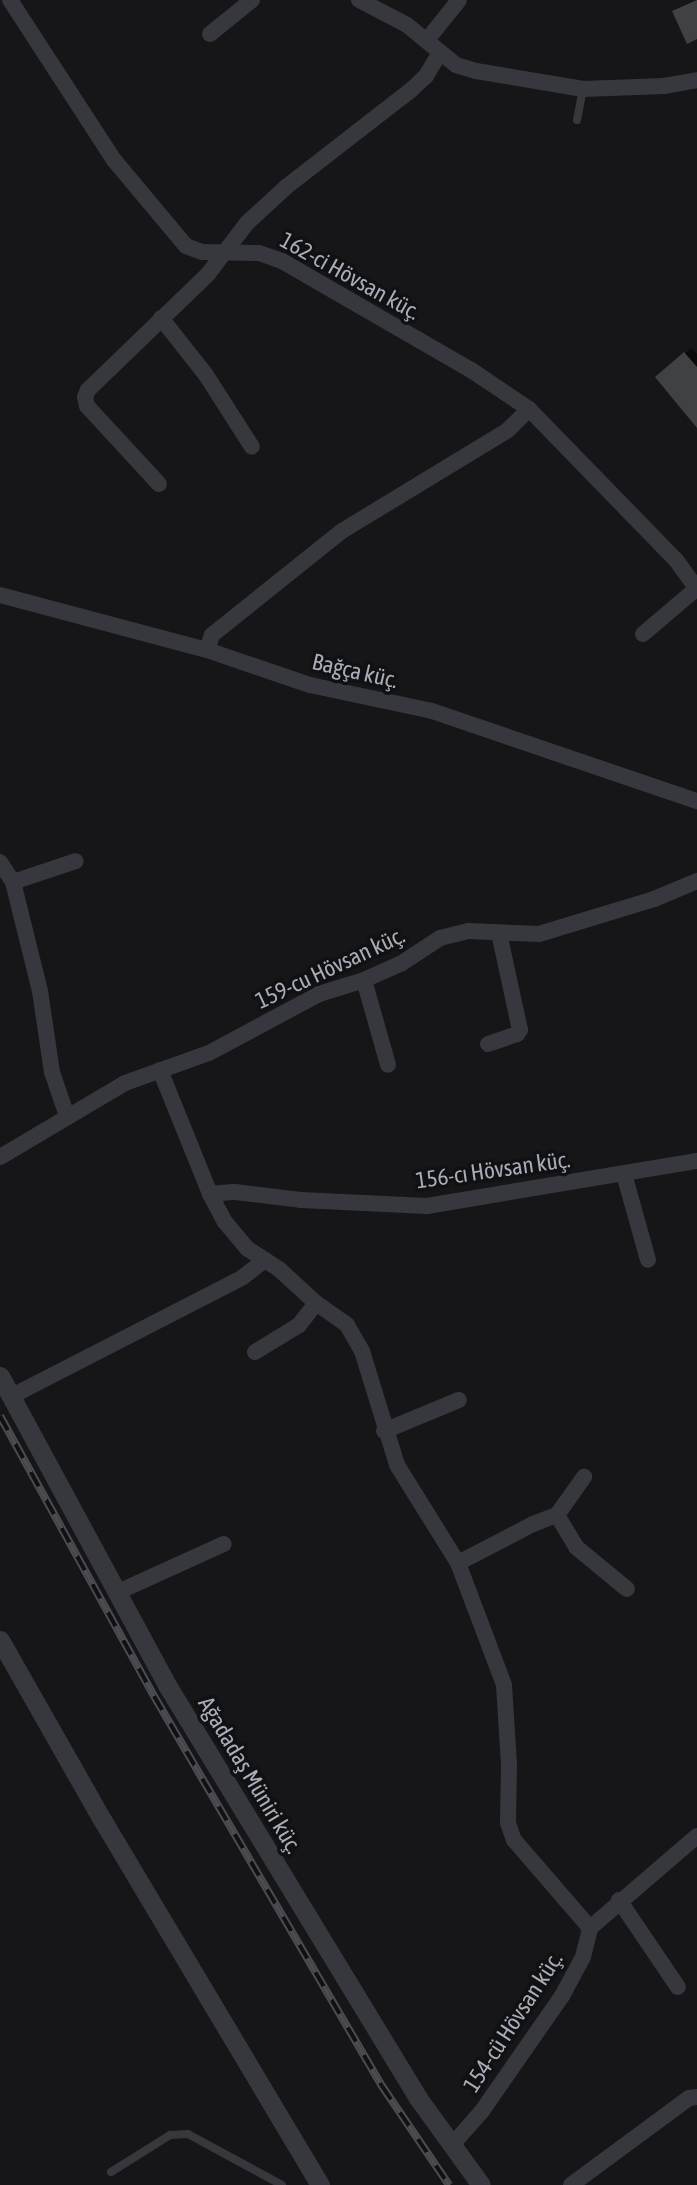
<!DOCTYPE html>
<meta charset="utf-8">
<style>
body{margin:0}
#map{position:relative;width:697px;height:2185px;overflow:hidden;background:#161618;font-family:"Asap Condensed",sans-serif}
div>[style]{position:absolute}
.shadow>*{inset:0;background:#0007}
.building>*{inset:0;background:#404145}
.service>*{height:8px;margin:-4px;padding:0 4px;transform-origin:4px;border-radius:4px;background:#37383d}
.minor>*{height:16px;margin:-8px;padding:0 8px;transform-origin:8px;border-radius:8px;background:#37383d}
.tertiary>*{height:19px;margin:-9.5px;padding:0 9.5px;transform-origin:9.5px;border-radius:9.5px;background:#37383d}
.rail>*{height:8px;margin-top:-4px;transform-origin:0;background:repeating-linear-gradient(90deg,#111113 0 16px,#4a4c52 0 32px);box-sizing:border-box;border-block:2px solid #4a4c52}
span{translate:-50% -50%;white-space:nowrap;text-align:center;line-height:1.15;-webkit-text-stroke:7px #111113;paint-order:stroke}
.street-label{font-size:23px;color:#a8adb8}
</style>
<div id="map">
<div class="shadow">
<i style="clip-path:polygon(691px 348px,697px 354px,697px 423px,663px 371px)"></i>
</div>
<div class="building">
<i style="clip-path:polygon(697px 0,697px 39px,687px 44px,672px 11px)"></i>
<i style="clip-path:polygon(684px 352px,697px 367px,697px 428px,655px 377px)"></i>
</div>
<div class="service">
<i style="left:577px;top:120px;width:32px;rotate:-79deg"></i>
<i style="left:111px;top:2172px;width:70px;rotate:-32.1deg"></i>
<i style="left:170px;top:2135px;width:18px;rotate:-3deg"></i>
<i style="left:188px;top:2134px;width:107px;rotate:28.5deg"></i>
</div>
<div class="minor">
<i style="left:10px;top:0;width:191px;rotate:57deg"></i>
<i style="left:114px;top:160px;width:112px;rotate:50.1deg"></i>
<i style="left:186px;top:246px;width:17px;rotate:21deg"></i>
<i style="left:202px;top:252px;width:57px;rotate:1deg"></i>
<i style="left:259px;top:253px;width:24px;rotate:19deg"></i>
<i style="left:282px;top:261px;width:218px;rotate:30deg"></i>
<i style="left:471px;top:370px;width:70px;rotate:33.9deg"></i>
<i style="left:529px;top:409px;width:211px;rotate:45.8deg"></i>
<i style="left:676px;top:560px;width:36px;rotate:54deg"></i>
<i style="left:359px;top:0;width:54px;rotate:27.5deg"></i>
<i style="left:407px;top:25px;width:63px;rotate:39.2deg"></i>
<i style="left:456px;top:65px;width:21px;rotate:17deg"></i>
<i style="left:476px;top:71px;width:109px;rotate:9.5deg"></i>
<i style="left:583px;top:89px;width:81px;rotate:-2.1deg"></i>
<i style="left:664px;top:86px;width:34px;rotate:-10deg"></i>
<i style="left:210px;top:34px;width:54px;rotate:-39deg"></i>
<i style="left:427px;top:40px;width:51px;rotate:-51.3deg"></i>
<i style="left:161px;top:318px;width:73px;rotate:51.7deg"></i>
<i style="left:206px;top:375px;width:85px;rotate:57.4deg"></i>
<i style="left:159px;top:484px;width:106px;rotate:-132.7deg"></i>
<i style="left:87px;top:406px;width:9px;rotate:-103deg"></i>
<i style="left:85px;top:397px;width:8px;rotate:-67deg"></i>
<i style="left:88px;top:390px;width:167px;rotate:-44deg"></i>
<i style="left:208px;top:274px;width:64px;rotate:-52.6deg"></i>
<i style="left:247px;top:223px;width:53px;rotate:-42.7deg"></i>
<i style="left:286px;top:187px;width:158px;rotate:-37.8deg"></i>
<i style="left:411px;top:90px;width:21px;rotate:-43deg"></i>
<i style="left:426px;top:76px;width:26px;rotate:-59deg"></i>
<i style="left:0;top:595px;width:214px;rotate:14.9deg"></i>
<i style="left:207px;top:650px;width:109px;rotate:18.8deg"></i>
<i style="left:310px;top:685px;width:125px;rotate:12deg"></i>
<i style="left:432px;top:711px;width:280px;rotate:18.8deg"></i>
<i style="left:643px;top:634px;width:71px;rotate:-40.4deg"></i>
<i style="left:207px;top:650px;width:16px;rotate:-72deg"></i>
<i style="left:212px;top:635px;width:166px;rotate:-38.7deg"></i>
<i style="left:342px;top:531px;width:194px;rotate:-31.3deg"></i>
<i style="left:508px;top:430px;width:30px;rotate:-45deg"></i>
<i style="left:0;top:862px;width:24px;rotate:57deg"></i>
<i style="left:13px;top:882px;width:112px;rotate:76.1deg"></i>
<i style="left:40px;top:991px;width:82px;rotate:81.6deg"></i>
<i style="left:52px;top:1072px;width:46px;rotate:71.2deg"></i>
<i style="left:13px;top:882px;width:66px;rotate:-18.4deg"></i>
<i style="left:364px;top:980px;width:88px;rotate:74.2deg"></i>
<i style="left:488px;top:1044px;width:31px;rotate:-19deg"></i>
<i style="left:517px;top:1034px;width:5px;rotate:-53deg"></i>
<i style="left:520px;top:1030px;width:99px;rotate:-102.2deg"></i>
<i style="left:160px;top:1070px;width:134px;rotate:68deg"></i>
<i style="left:210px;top:1194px;width:32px;rotate:62deg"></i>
<i style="left:225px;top:1222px;width:35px;rotate:50deg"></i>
<i style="left:248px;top:1249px;width:37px;rotate:33deg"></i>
<i style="left:279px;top:1269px;width:50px;rotate:42.6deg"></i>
<i style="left:316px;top:1303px;width:38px;rotate:35deg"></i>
<i style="left:347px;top:1325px;width:30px;rotate:60deg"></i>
<i style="left:362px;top:1351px;width:119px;rotate:72.9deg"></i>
<i style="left:397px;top:1465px;width:115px;rotate:58.1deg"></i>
<i style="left:458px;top:1563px;width:130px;rotate:69.3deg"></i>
<i style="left:504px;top:1685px;width:80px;rotate:86.4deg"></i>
<i style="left:509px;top:1765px;width:58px;rotate:91deg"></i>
<i style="left:508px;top:1823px;width:18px;rotate:71deg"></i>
<i style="left:514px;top:1840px;width:116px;rotate:49.2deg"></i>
<i style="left:0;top:1157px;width:145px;rotate:-30.6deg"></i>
<i style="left:125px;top:1083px;width:89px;rotate:-19.7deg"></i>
<i style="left:209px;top:1053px;width:125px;rotate:-28.2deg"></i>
<i style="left:319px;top:994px;width:47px;rotate:-17.3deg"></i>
<i style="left:364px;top:980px;width:42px;rotate:-24.1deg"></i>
<i style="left:402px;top:963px;width:45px;rotate:-33.3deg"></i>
<i style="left:440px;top:938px;width:29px;rotate:-14deg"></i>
<i style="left:468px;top:931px;width:71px;rotate:2.4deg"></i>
<i style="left:539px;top:934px;width:120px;rotate:-16.9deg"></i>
<i style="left:654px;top:899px;width:47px;rotate:-22.7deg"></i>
<i style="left:624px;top:1174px;width:89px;rotate:74.4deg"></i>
<i style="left:210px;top:1194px;width:25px;rotate:-5deg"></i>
<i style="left:235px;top:1192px;width:66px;rotate:6.9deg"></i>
<i style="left:301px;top:1200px;width:126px;rotate:2.7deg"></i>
<i style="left:427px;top:1206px;width:274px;rotate:-9.5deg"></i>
<i style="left:255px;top:1352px;width:52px;rotate:-31.5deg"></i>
<i style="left:299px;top:1325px;width:28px;rotate:-52deg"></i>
<i style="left:10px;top:1397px;width:262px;rotate:-27.2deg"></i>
<i style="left:243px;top:1277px;width:28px;rotate:-38deg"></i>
<i style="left:384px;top:1431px;width:81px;rotate:-22.5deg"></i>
<i style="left:557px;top:1515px;width:37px;rotate:59deg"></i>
<i style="left:576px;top:1547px;width:66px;rotate:39.5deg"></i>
<i style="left:458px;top:1563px;width:85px;rotate:-27.5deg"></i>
<i style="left:533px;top:1524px;width:26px;rotate:-21deg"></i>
<i style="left:557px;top:1515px;width:47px;rotate:-54.6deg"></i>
<i style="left:118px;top:1592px;width:116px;rotate:-24.4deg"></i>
<i style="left:619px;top:1900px;width:105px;rotate:55.9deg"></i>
<i style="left:452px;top:2145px;width:45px;rotate:-48.6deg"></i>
<i style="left:482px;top:2111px;width:140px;rotate:-55.2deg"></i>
<i style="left:562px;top:1996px;width:44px;rotate:-61.7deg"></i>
<i style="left:583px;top:1957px;width:30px;rotate:-76deg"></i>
<i style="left:590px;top:1928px;width:141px;rotate:-40.7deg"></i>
<i style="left:571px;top:2185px;width:147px;rotate:-36.4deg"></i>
<i style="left:689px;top:2098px;width:8px;rotate:-7deg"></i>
</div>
<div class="tertiary">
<i style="left:0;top:1376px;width:351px;rotate:61.6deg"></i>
<i style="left:167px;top:1685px;width:483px;rotate:58.7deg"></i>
<i style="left:418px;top:2098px;width:107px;rotate:54.1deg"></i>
<i style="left:0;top:1640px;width:208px;rotate:60.4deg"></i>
<i style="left:103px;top:1821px;width:424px;rotate:59.2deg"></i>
</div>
<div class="rail">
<i style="left:0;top:1416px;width:320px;rotate:61.2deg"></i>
<i style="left:154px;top:1696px;width:452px;rotate:59.7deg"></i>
<i style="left:382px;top:2086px;width:120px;rotate:55.9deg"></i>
</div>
<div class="street-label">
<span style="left:350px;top:276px;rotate:29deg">162-ci Hövsan küç.</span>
<span style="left:355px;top:671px;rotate:13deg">Bağça küç.</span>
<span style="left:330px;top:968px;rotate:-25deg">159-cu Hövsan küç.</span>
<span style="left:493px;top:1170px;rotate:-8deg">156-cı Hövsan küç.</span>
<span style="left:250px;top:1775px;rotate:59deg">Ağadadaş Müniri küç.</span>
<span style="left:513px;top:2022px;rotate:-57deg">154-cü Hövsan küç.</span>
</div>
</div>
